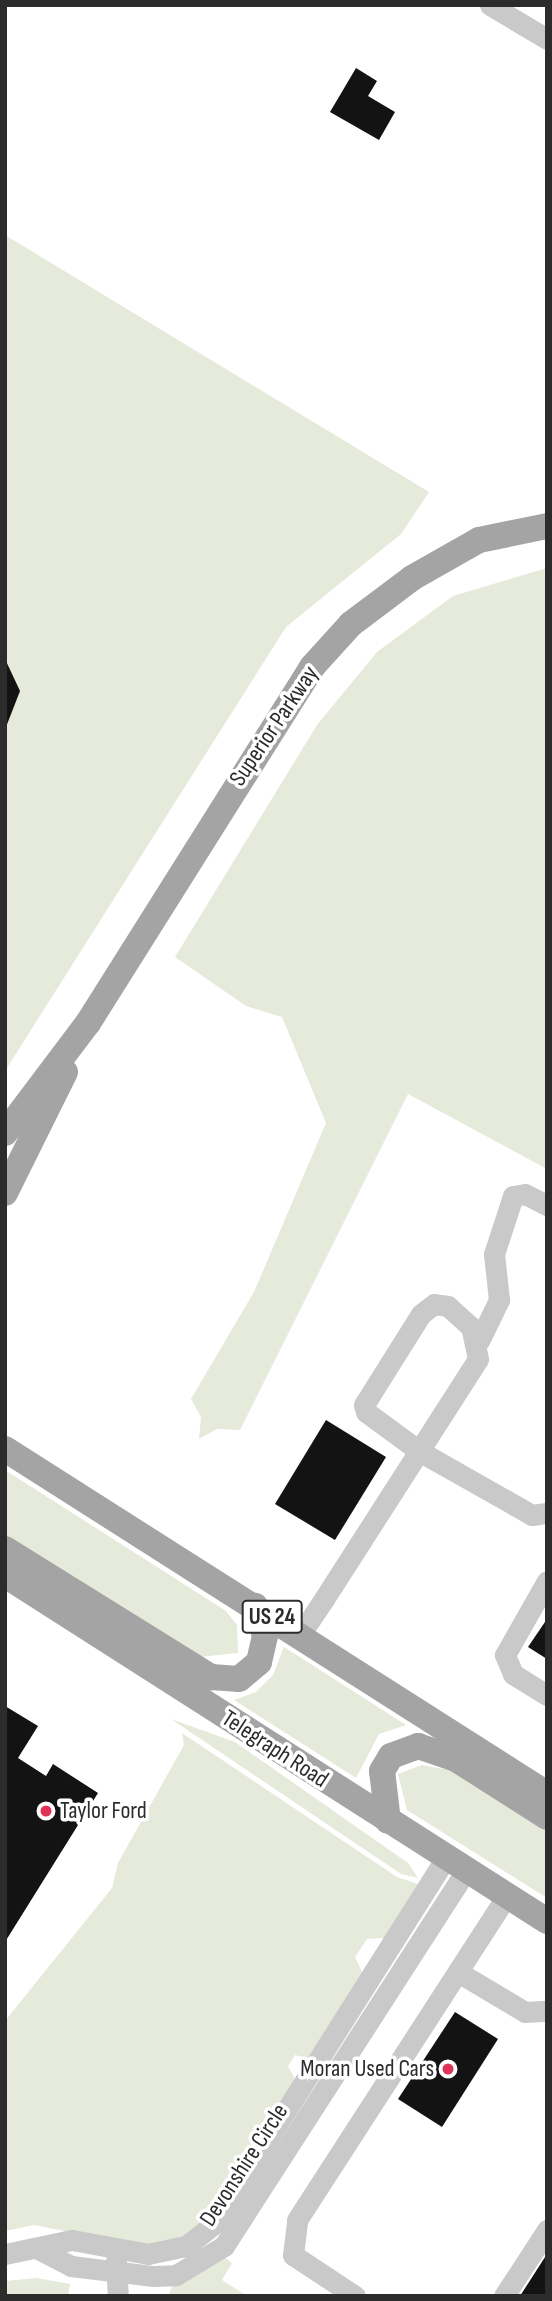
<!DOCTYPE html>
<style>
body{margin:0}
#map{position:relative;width:552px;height:2301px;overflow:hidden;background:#fff;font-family:"Sofia Sans Condensed",sans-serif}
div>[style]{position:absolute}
.green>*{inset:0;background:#e5eada}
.building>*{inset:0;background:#131313}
.minor>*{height:21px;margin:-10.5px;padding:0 10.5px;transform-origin:10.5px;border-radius:10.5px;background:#c9c9c9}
.major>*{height:26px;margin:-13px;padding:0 13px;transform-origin:13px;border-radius:13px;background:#a4a4a4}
.dots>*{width:19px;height:19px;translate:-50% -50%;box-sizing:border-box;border:4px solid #fff;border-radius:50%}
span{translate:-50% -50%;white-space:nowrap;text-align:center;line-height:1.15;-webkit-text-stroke:7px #fff;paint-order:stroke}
.shield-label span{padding:2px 5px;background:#fff;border:2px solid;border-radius:5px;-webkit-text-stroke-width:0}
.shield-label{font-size:23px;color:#2c2c2c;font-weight:700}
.street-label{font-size:24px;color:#2c2c2c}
.poi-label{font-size:24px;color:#2c2c2c}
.left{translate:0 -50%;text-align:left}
.right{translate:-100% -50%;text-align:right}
.frame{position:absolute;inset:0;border:7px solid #2c2c2c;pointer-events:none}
</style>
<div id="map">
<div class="green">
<i style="clip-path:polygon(5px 235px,429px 492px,401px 534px,286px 627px,5px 1071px)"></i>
<i style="clip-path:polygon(547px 568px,547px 1169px,408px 1094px,240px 1430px,217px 1429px,199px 1439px,201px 1417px,191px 1399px,254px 1292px,326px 1123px,282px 1017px,246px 1006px,175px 957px,317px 725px,377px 652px,453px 596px)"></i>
<i style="clip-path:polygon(5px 1470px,226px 1611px,237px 1625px,238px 1653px,199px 1657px,5px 1543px)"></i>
<i style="clip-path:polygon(284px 1647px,406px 1725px,379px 1734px,356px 1778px,234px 1700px,256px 1692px,273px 1675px)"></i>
<i style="clip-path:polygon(171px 1719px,235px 1742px,408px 1863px,418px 1878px,401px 1874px)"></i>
<i style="clip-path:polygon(182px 1733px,397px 1877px,418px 1884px,385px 1938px,367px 1939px,355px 1957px,362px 1972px,310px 2059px,295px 2055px,288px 2066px,295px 2079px,212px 2216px,190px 2234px,145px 2247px,34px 2225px,5px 2231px,5px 2021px,112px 1888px,118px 1863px,184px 1745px)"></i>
<i style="clip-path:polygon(422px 1765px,460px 1772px,547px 1828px,547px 1898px,407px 1810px,398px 1774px)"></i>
<i style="clip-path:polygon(221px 2255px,232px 2263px,222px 2280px,247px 2296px,169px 2296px,172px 2285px)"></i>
<i style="clip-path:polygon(36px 2278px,70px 2284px,68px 2296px,5px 2296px,5px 2281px)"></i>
</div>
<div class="building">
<i style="clip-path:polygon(356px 68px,377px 81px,368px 96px,395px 112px,379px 140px,330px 112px)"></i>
<i style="clip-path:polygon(5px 659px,20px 691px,6px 727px,5px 727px)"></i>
<i style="clip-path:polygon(326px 1420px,386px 1457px,335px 1540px,275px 1504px)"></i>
<i style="clip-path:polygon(547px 1619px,547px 1659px,528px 1647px)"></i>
<i style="clip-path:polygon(5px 1706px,38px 1726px,18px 1758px,46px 1776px,53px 1764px,98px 1793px,5px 1942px)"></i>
<i style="clip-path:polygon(455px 2012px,498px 2039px,442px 2127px,398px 2099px)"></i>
<i style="clip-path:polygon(547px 2254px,547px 2296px,520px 2296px)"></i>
</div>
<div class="minor">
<i style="left:490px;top:5px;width:66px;rotate:30.8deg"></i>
<i style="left:479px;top:1341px;width:46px;rotate:-64deg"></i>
<i style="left:499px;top:1300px;width:46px;rotate:-96.2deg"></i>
<i style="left:494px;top:1254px;width:61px;rotate:-71.9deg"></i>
<i style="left:513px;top:1196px;width:12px;rotate:-9deg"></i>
<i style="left:525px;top:1194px;width:25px;rotate:27deg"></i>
<i style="left:547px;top:1581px;width:85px;rotate:119.6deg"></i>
<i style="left:505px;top:1655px;width:21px;rotate:67deg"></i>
<i style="left:513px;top:1674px;width:40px;rotate:32deg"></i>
<i style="left:300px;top:1635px;width:43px;rotate:-56.3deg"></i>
<i style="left:324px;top:1599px;width:176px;rotate:-57.3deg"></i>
<i style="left:419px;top:1451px;width:109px;rotate:-57.3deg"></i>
<i style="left:478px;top:1359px;width:33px;rotate:-102deg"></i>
<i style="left:471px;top:1327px;width:31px;rotate:-138deg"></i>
<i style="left:448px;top:1306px;width:14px;rotate:-172deg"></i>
<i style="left:434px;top:1304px;width:16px;rotate:142deg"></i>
<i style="left:421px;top:1314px;width:107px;rotate:122.1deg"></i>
<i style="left:364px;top:1405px;width:7px;rotate:74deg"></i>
<i style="left:366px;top:1412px;width:66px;rotate:36.3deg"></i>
<i style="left:419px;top:1451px;width:130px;rotate:29.5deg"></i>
<i style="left:532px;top:1515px;width:15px;rotate:-8deg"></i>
<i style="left:458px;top:1972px;width:78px;rotate:30.8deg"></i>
<i style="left:525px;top:2012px;width:22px;rotate:-3deg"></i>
<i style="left:38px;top:2249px;width:37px;rotate:27deg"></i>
<i style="left:71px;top:2266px;width:83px;rotate:7deg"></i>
<i style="left:153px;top:2276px;width:23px;rotate:-2deg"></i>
<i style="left:176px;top:2275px;width:56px;rotate:-31.1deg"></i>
<i style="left:224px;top:2246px;width:446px;rotate:-57.2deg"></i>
<i style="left:5px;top:2254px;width:68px;rotate:-11.8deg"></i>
<i style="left:72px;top:2240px;width:77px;rotate:10.4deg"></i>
<i style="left:148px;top:2254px;width:39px;rotate:-12deg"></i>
<i style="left:186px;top:2246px;width:37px;rotate:-38deg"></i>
<i style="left:215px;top:2223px;width:432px;rotate:-57.7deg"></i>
<i style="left:116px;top:2261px;width:35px;rotate:87deg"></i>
<i style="left:355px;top:2296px;width:74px;rotate:-146.5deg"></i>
<i style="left:293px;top:2255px;width:35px;rotate:-83deg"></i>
<i style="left:297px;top:2220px;width:386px;rotate:-57.1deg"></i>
<i style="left:504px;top:2296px;width:79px;rotate:-56.9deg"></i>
</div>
<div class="major">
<i style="left:5px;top:1133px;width:138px;rotate:-53deg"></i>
<i style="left:88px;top:1023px;width:421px;rotate:-57.8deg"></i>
<i style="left:312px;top:667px;width:58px;rotate:-47.8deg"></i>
<i style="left:351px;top:624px;width:76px;rotate:-37deg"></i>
<i style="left:412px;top:578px;width:77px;rotate:-29.6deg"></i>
<i style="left:479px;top:540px;width:69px;rotate:-11.6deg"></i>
<i style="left:5px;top:1193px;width:135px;rotate:-63.6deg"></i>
<i style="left:5px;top:1449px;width:642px;rotate:32.48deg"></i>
<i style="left:5px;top:1549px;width:243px;rotate:31.9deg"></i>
<i style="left:211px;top:1677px;width:28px;rotate:4deg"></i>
<i style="left:239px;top:1679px;width:26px;rotate:-40deg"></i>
<i style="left:259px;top:1662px;width:28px;rotate:-77deg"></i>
<i style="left:265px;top:1635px;width:31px;rotate:-109deg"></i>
<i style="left:5px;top:1575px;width:643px;rotate:32.55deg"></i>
<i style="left:388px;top:1821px;width:50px;rotate:-96.8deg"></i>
<i style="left:382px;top:1771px;width:17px;rotate:-59deg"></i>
<i style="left:391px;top:1756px;width:29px;rotate:-20deg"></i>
<i style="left:418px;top:1746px;width:40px;rotate:18.9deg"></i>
<i style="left:456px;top:1759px;width:108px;rotate:32.5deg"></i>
</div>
<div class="dots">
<i style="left:46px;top:1811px;background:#df3258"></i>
<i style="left:448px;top:2069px;background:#df3258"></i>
</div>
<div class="shield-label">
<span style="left:272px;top:1617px">US 24</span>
</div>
<div class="street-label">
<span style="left:274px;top:726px;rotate:-56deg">Superior Parkway</span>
<span style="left:275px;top:1749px;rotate:33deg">Telegraph Road</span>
<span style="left:244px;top:2165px;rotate:-57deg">Devonshire Circle</span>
</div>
<div class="poi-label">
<span class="left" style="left:60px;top:1811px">Taylor Ford</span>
<span class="right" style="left:434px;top:2069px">Moran Used Cars</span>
</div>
<div class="frame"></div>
</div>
